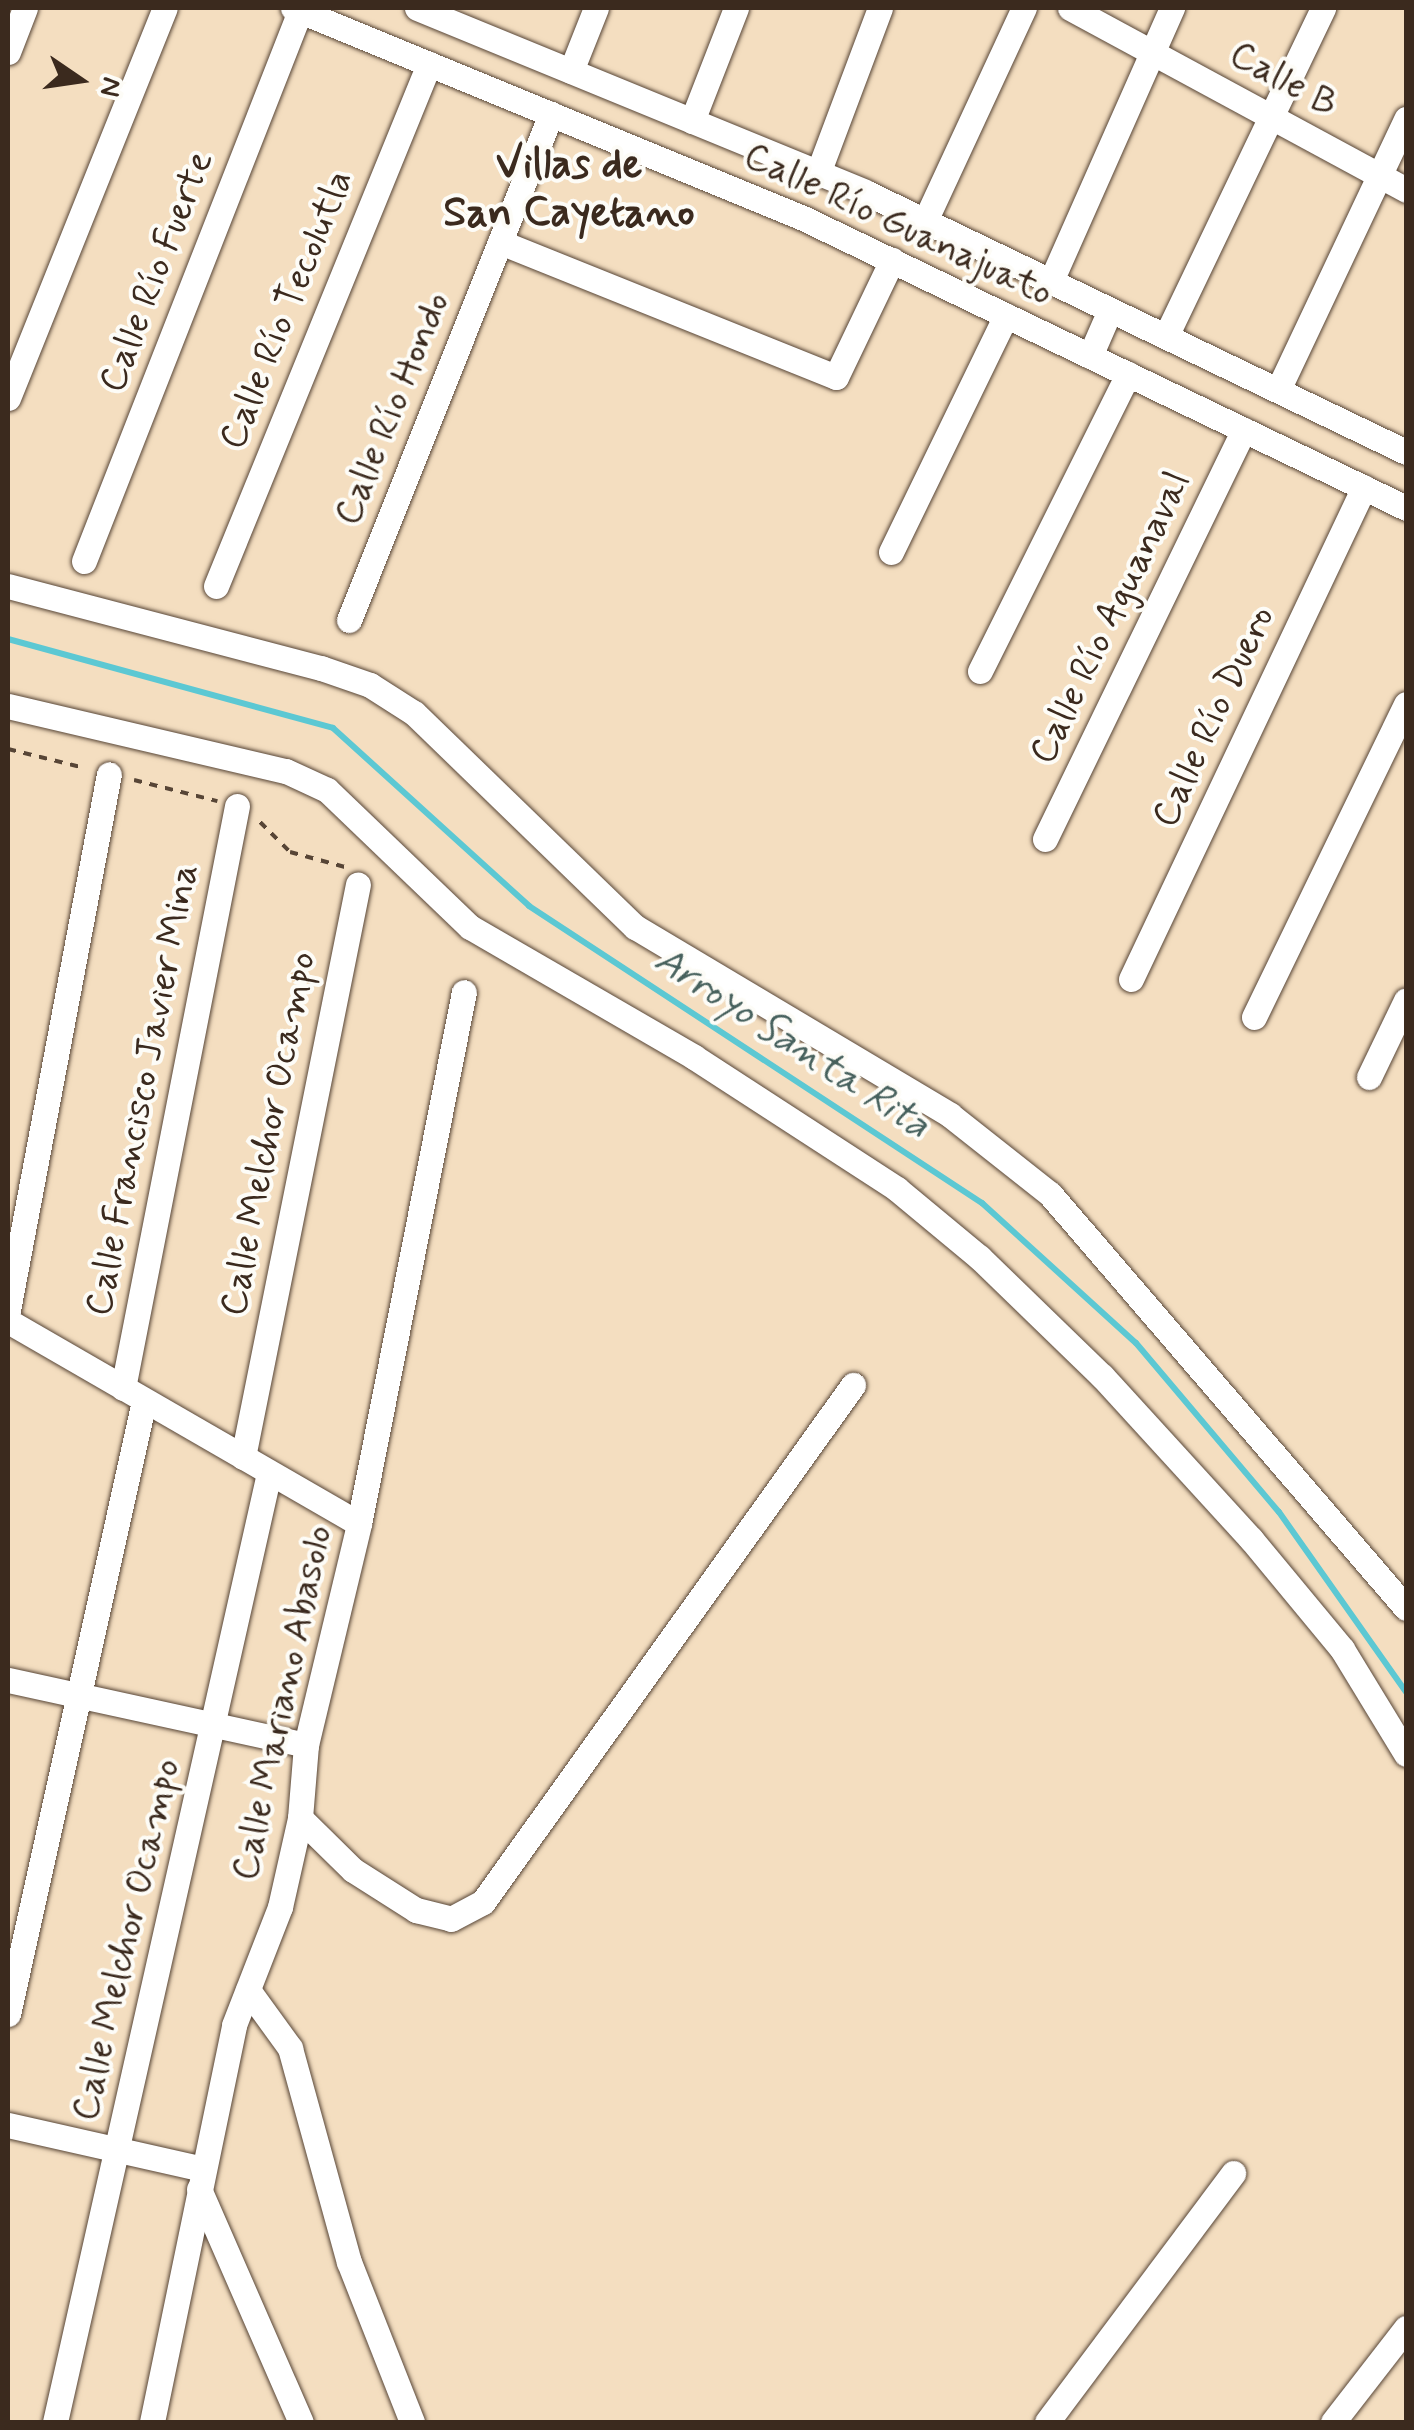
<!DOCTYPE html>
<meta charset="utf-8">
<style>
body{margin:0}
#map{position:relative;width:1414px;height:2430px;overflow:hidden;background:#f4dec0;font-family:Mynerve,sans-serif}
div>[style]{position:absolute}
.stream>*{height:6px;margin:-3px;padding:0 3px;transform-origin:3px;border-radius:3px;background:#5cc8d3}
.path>*{height:4px;margin-top:-2px;transform-origin:0;background:repeating-linear-gradient(90deg,#574536 0 8px,transparent 0 16px)}
.roads{filter:drop-shadow(0 0 2px #574536) drop-shadow(0 0 2px #574536)}
.minor>*{height:25px;margin:-12.5px;padding:0 12.5px;transform-origin:12.5px;border-radius:12.5px;background:#fff}
span{translate:-50% -50%;white-space:nowrap;text-align:center;line-height:1.15;-webkit-text-stroke:8px #fdfcf7;paint-order:stroke}
.street-label{font-size:38px;color:#3b2a1e}
.water-label{font-size:40px;color:#47615d;font-style:italic}
.quarter-label{font-size:42px;color:#3b2a1e;font-weight:700}
.frame{position:absolute;inset:0;border:10px solid #3b2a1e;pointer-events:none}
.north{position:absolute;left:30px;top:30px;width:100px;height:100px;-webkit-text-stroke:8px #fdfcf7;paint-order:stroke;rotate:103deg;font-size:28px;font-weight:700;line-height:40px;text-align:center;color:#3b2a1e}
.north::after{content:'';display:block;margin:auto;width:35px;height:45px;background:#3b2a1e;clip-path:polygon(50% 0,100% 100%,50% 72%,0 100%)}
</style>
<div id="map">
<div class="stream">
<i style="left:8px;top:639px;width:337px;rotate:15.3deg"></i>
<i style="left:333px;top:728px;width:265px;rotate:42.2deg"></i>
<i style="left:529px;top:906px;width:542px;rotate:33.25deg"></i>
<i style="left:982px;top:1203px;width:208px;rotate:42.3deg"></i>
<i style="left:1136px;top:1343px;width:221px;rotate:49.8deg"></i>
<i style="left:1279px;top:1512px;width:220px;rotate:54.8deg"></i>
</div>
<div class="path">
<i style="left:8px;top:749px;width:79px;rotate:13.9deg"></i>
<i style="left:134px;top:780px;width:86px;rotate:14.2deg"></i>
<i style="left:260px;top:822px;width:42px;rotate:45deg"></i>
<i style="left:290px;top:852px;width:57px;rotate:15.3deg"></i>
</div>
<div class="roads">
<div class="minor">
<i style="left:293px;top:8px;width:552px;rotate:22.38deg"></i>
<i style="left:803px;top:218px;width:669px;rotate:25.68deg"></i>
<i style="left:417px;top:8px;width:484px;rotate:22.3deg"></i>
<i style="left:865px;top:192px;width:600px;rotate:25.67deg"></i>
<i style="left:1070px;top:8px;width:382px;rotate:28.4deg"></i>
<i style="left:8px;top:52px;width:47px;rotate:-68.9deg"></i>
<i style="left:571px;top:71px;width:68px;rotate:-68.4deg"></i>
<i style="left:692px;top:121px;width:121px;rotate:-68.7deg"></i>
<i style="left:818px;top:173px;width:176px;rotate:-69.4deg"></i>
<i style="left:925px;top:221px;width:235px;rotate:-65.1deg"></i>
<i style="left:500px;top:242px;width:362px;rotate:21.9deg"></i>
<i style="left:836px;top:377px;width:130px;rotate:-64.4deg"></i>
<i style="left:1051px;top:281px;width:299px;rotate:-66.1deg"></i>
<i style="left:1166px;top:336px;width:364px;rotate:-64.4deg"></i>
<i style="left:1090px;top:356px;width:50px;rotate:-66.5deg"></i>
<i style="left:1278px;top:390px;width:300px;rotate:-64.7deg"></i>
<i style="left:8px;top:398px;width:420px;rotate:-68.1deg"></i>
<i style="left:891px;top:552px;width:263px;rotate:-64.1deg"></i>
<i style="left:84px;top:561px;width:591px;rotate:-68.56deg"></i>
<i style="left:8px;top:586px;width:324px;rotate:14.7deg"></i>
<i style="left:321px;top:668px;width:52px;rotate:19.1deg"></i>
<i style="left:370px;top:685px;width:52px;rotate:32.5deg"></i>
<i style="left:414px;top:713px;width:308px;rotate:44.1deg"></i>
<i style="left:635px;top:927px;width:367px;rotate:30.8deg"></i>
<i style="left:950px;top:1115px;width:127px;rotate:38.3deg"></i>
<i style="left:1050px;top:1194px;width:546px;rotate:49.31deg"></i>
<i style="left:216px;top:586px;width:564px;rotate:-67.8deg"></i>
<i style="left:349px;top:620px;width:545px;rotate:-68.24deg"></i>
<i style="left:980px;top:671px;width:332px;rotate:-63.5deg"></i>
<i style="left:8px;top:706px;width:285px;rotate:13.2deg"></i>
<i style="left:286px;top:771px;width:45px;rotate:24.9deg"></i>
<i style="left:327px;top:790px;width:198px;rotate:43.8deg"></i>
<i style="left:470px;top:927px;width:259px;rotate:30.1deg"></i>
<i style="left:694px;top:1057px;width:242px;rotate:33deg"></i>
<i style="left:897px;top:1189px;width:107px;rotate:39.7deg"></i>
<i style="left:979px;top:1257px;width:171px;rotate:44.1deg"></i>
<i style="left:1102px;top:1376px;width:221px;rotate:47.6deg"></i>
<i style="left:1251px;top:1539px;width:143px;rotate:50.4deg"></i>
<i style="left:1342px;top:1649px;width:123px;rotate:58.6deg"></i>
<i style="left:1045px;top:839px;width:455px;rotate:-64.1deg"></i>
<i style="left:1131px;top:979px;width:544px;rotate:-64.66deg"></i>
<i style="left:1254px;top:1017px;width:348px;rotate:-64.1deg"></i>
<i style="left:1369px;top:1077px;width:85px;rotate:-64.3deg"></i>
<i style="left:8px;top:1310px;width:545px;rotate:-79.33deg"></i>
<i style="left:8px;top:1321px;width:405px;rotate:30deg"></i>
<i style="left:123px;top:1388px;width:593px;rotate:-78.92deg"></i>
<i style="left:243px;top:1457px;width:584px;rotate:-78.65deg"></i>
<i style="left:8px;top:1680px;width:305px;rotate:12.3deg"></i>
<i style="left:300px;top:1818px;width:74px;rotate:44.5deg"></i>
<i style="left:353px;top:1870px;width:75px;rotate:32.4deg"></i>
<i style="left:416px;top:1910px;width:36px;rotate:14deg"></i>
<i style="left:451px;top:1919px;width:36px;rotate:-28deg"></i>
<i style="left:483px;top:1902px;width:636px;rotate:-54.41deg"></i>
<i style="left:248px;top:1990px;width:72px;rotate:54.1deg"></i>
<i style="left:290px;top:2048px;width:222px;rotate:74.6deg"></i>
<i style="left:349px;top:2262px;width:172px;rotate:68.5deg"></i>
<i style="left:8px;top:2014px;width:628px;rotate:-77.49deg"></i>
<i style="left:8px;top:2125px;width:200px;rotate:12.7deg"></i>
<i style="left:199px;top:2189px;width:254px;rotate:66.4deg"></i>
<i style="left:55px;top:2422px;width:973px;rotate:-77.29deg"></i>
<i style="left:152px;top:2422px;width:405px;rotate:-78.3deg"></i>
<i style="left:234px;top:2025px;width:127px;rotate:-68.7deg"></i>
<i style="left:280px;top:1907px;width:91px;rotate:-77.3deg"></i>
<i style="left:300px;top:1818px;width:73px;rotate:-85.3deg"></i>
<i style="left:306px;top:1745px;width:227px;rotate:-76.5deg"></i>
<i style="left:359px;top:1524px;width:542px;rotate:-78.84deg"></i>
<i style="left:1047px;top:2422px;width:311px;rotate:-53.2deg"></i>
<i style="left:1333px;top:2422px;width:119px;rotate:-52.2deg"></i>
</div>
</div>
<div class="street-label">
<span style="left:1283px;top:80px;rotate:29deg">Calle B</span>
<span style="left:898px;top:225px;rotate:25deg">Calle Río Guanajuato</span>
<span style="left:157px;top:272px;rotate:-69deg">Calle Río Fuerte</span>
<span style="left:287px;top:310px;rotate:-68deg">Calle Río Tecolutla</span>
<span style="left:393px;top:409px;rotate:-68deg">Calle Río Hondo</span>
<span style="left:1111px;top:618px;rotate:-64deg">Calle Río Aguanaval</span>
<span style="left:1214px;top:717px;rotate:-65deg">Calle Río Duero</span>
<span style="left:143px;top:1090px;rotate:-79deg">Calle Francisco Javier Mina</span>
<span style="left:269px;top:1134px;rotate:-79deg">Calle Melchor Ocampo</span>
<span style="left:283px;top:1703px;rotate:-78deg">Calle Mariano Abasolo</span>
<span style="left:127px;top:1940px;rotate:-77deg">Calle Melchor Ocampo</span>
</div>
<div class="water-label">
<span style="left:792px;top:1043px;rotate:33deg">Arroyo Santa Rita</span>
</div>
<div class="quarter-label">
<span style="left:569px;top:190px">Villas de<br>San Cayetano</span>
</div>
<div class="frame"></div>
<div class="north">N</div>
</div>
